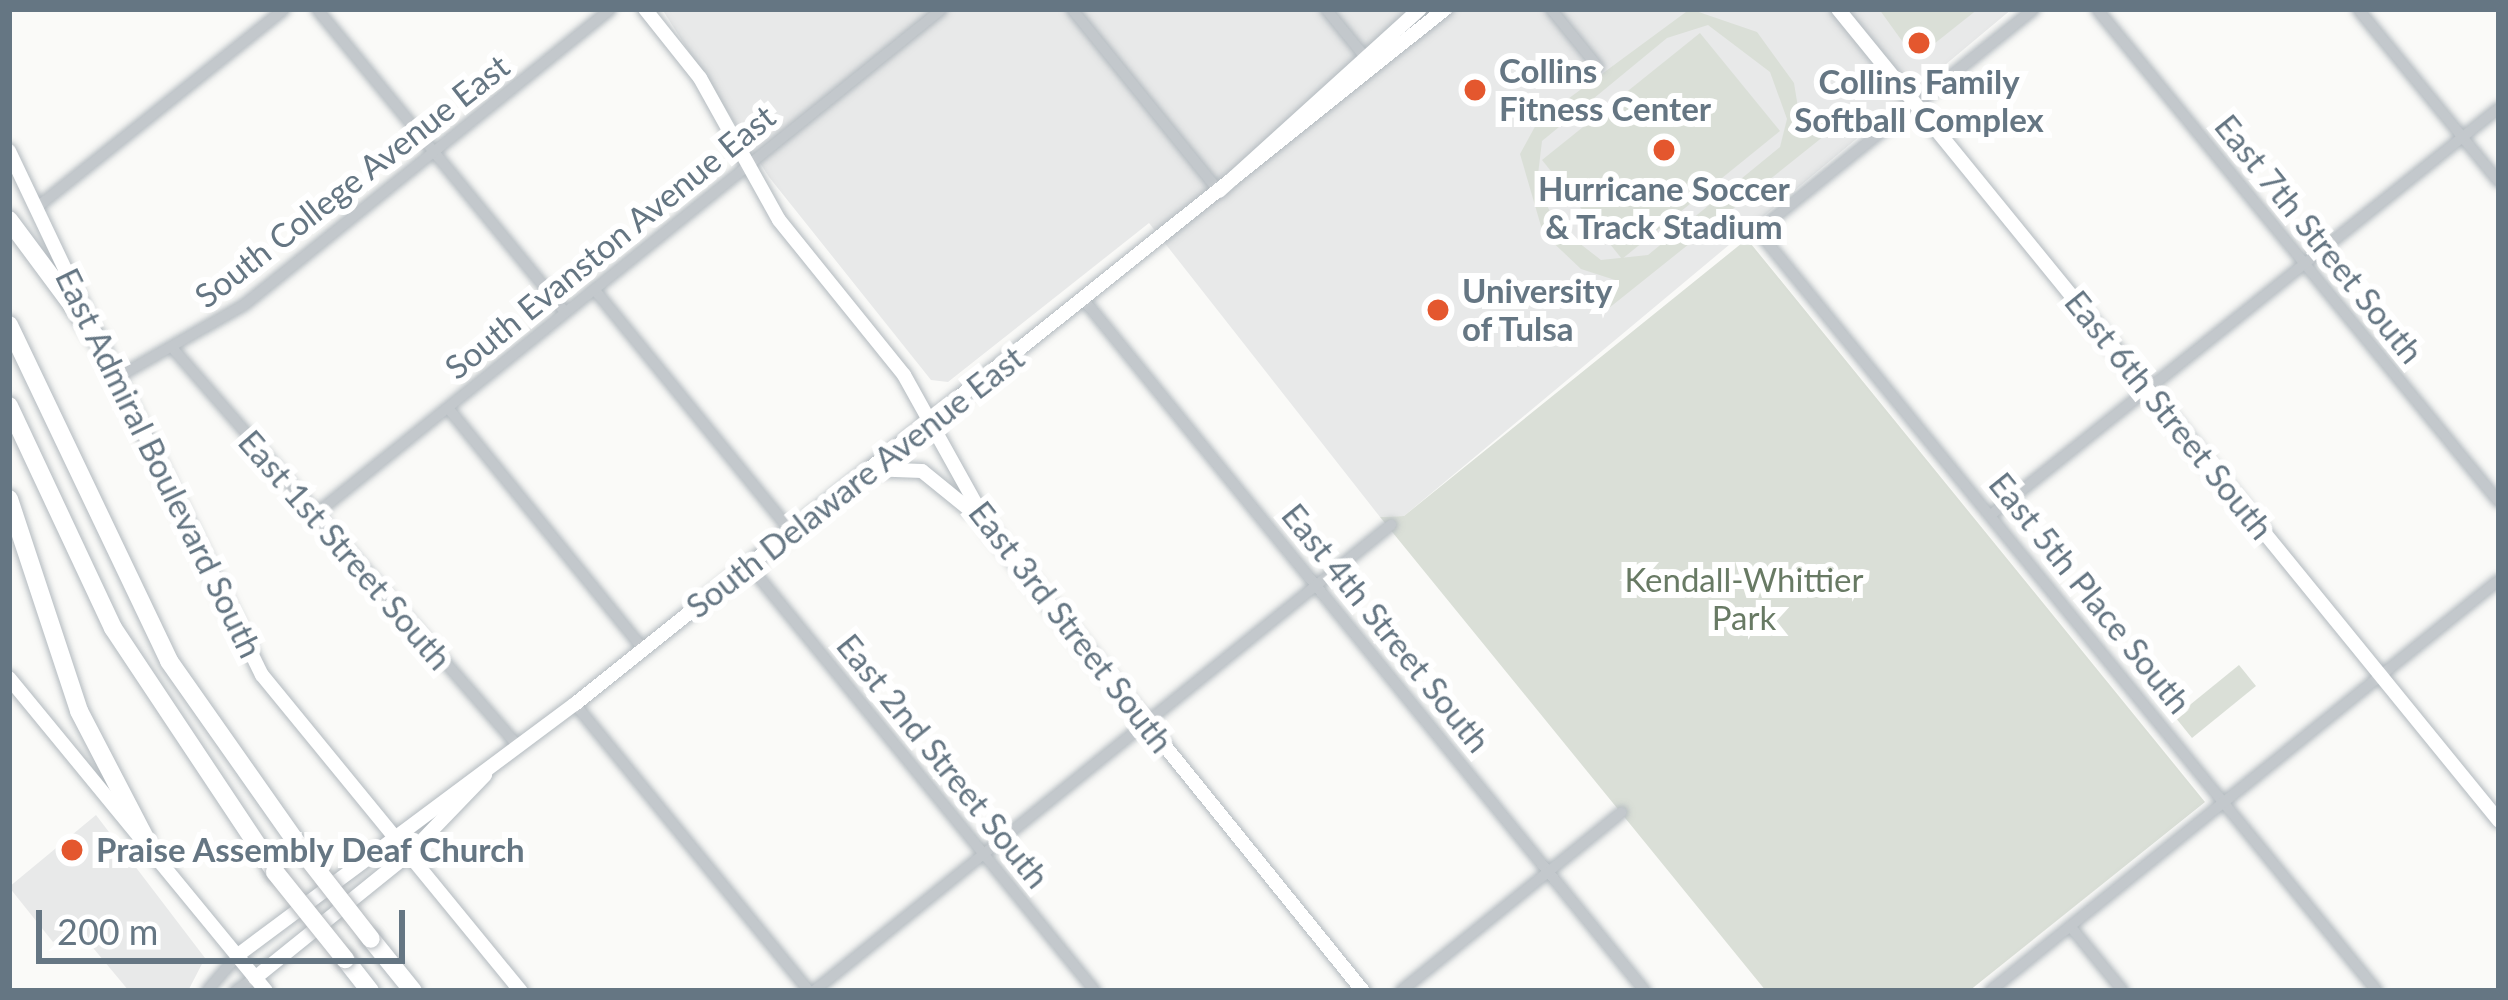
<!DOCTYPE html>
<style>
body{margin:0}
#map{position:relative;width:2508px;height:1000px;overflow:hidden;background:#fafaf8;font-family:Lato,sans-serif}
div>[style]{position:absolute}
.built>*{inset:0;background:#e8e9e9}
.green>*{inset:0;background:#dadfd7}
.roads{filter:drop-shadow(0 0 3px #b3babf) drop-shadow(0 0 3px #b3babf)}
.street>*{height:10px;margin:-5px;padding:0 5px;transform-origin:5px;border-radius:5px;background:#c3c8cc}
.secondary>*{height:14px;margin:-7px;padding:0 7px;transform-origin:7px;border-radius:7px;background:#fff}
.highway>*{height:18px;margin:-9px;padding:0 9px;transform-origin:9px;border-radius:9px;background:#fff}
.bridges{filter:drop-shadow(0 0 3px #b4b9bd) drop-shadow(0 0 3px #b4b9bd)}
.highway-bridge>*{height:18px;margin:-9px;padding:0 9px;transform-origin:9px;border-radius:9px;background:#fff}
.dots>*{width:33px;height:33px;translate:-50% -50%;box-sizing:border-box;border:6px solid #fff;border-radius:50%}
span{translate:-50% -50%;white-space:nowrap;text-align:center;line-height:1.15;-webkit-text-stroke:12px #fff;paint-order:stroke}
.poi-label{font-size:33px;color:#657683;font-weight:700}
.left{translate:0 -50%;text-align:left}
.street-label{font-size:33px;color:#657683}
.park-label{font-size:33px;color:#687a64}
.frame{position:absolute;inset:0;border:12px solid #657683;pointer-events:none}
.scale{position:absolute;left:36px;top:910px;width:369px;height:54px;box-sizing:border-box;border:6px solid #657683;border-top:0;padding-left:15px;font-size:36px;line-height:42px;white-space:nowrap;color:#657683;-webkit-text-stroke:9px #fff;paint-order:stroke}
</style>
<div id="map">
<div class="built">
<i style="clip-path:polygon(662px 9px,2012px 9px,1404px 516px,1380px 517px,1149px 223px,948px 382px,931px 380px,769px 177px)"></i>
<i style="clip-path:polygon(96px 815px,205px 958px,188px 991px,129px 991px,74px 925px,53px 942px,9px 887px)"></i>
</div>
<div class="green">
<i style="clip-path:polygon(evenodd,1690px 9px,1757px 32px,1794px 83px,1802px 132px,1820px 119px,1829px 132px,1604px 312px,1594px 298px,1615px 280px,1581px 269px,1543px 233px,1520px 154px,1538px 121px,1690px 9px,1708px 25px,1770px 72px,1787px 119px,1780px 147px,1648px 255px,1601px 260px,1556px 225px,1537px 183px,1542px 141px,1667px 38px,1708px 25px)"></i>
<i style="clip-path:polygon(1879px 9px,1978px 9px,1915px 59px)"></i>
<i style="clip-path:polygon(1700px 33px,1780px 131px,1622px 259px,1542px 160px)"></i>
<i style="clip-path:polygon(1747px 239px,2205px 802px,1969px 991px,1766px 991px,1380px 517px,1404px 516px)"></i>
<i style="clip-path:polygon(2239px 665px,2256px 686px,2192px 738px,2175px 717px)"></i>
</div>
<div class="roads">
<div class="street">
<i style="left:317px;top:9px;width:392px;rotate:50.7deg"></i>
<i style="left:1072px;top:9px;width:234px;rotate:51.1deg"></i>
<i style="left:1326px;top:9px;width:68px;rotate:50.9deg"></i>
<i style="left:1551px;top:9px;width:75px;rotate:51deg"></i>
<i style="left:2034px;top:9px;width:354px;rotate:141.2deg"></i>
<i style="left:1758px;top:231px;width:980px;rotate:50.84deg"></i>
<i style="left:2097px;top:9px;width:636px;rotate:50.81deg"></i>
<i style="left:2358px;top:9px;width:223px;rotate:50.8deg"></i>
<i style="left:36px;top:208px;width:318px;rotate:-38.7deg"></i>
<i style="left:594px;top:289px;width:312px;rotate:50.9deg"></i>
<i style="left:1084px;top:300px;width:890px;rotate:50.93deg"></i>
<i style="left:175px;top:351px;width:523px;rotate:49.03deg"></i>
<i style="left:116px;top:378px;width:147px;rotate:-29.7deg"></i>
<i style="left:244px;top:305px;width:471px;rotate:-38.9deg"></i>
<i style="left:448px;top:408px;width:311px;rotate:51deg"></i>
<i style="left:1992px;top:514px;width:650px;rotate:-38.69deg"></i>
<i style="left:312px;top:517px;width:809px;rotate:-38.88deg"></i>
<i style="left:749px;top:565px;width:549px;rotate:50.92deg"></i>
<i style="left:575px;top:704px;width:370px;rotate:50.8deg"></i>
<i style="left:2070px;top:926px;width:84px;rotate:50.8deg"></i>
<i style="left:207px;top:991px;width:48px;rotate:-49.3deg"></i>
<i style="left:235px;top:991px;width:24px;rotate:-33deg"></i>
<i style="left:814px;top:991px;width:742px;rotate:-38.93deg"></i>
<i style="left:1401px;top:991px;width:284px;rotate:-39deg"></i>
<i style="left:1990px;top:991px;width:654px;rotate:-38.92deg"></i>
</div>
<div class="secondary">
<i style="left:645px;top:9px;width:88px;rotate:51.4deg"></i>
<i style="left:700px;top:78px;width:162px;rotate:60.9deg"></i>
<i style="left:779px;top:220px;width:199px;rotate:51.1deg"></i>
<i style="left:904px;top:375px;width:179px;rotate:60.9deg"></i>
<i style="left:991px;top:531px;width:592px;rotate:51.04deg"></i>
<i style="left:1838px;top:9px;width:1047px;rotate:50.85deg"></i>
<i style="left:9px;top:151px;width:182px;rotate:64.6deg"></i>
<i style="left:1219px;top:191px;width:271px;rotate:-42.2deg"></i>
<i style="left:96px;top:335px;width:378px;rotate:64deg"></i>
<i style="left:262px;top:675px;width:409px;rotate:50.7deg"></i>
<i style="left:869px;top:469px;width:53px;rotate:2.2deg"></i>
<i style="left:922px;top:471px;width:62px;rotate:39.1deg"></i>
<i style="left:9px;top:678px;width:405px;rotate:50.6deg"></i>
<i style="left:238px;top:955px;width:420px;rotate:-36.7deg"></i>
<i style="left:575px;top:704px;width:1114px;rotate:-38.62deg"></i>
<i style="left:255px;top:978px;width:201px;rotate:-38.9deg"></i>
<i style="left:411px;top:852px;width:107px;rotate:-46.1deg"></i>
</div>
<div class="highway">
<i style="left:9px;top:220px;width:154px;rotate:53.4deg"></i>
<i style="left:9px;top:325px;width:372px;rotate:64.5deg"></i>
<i style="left:169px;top:661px;width:233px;rotate:54.9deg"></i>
<i style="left:9px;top:406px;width:245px;rotate:64.9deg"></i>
<i style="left:113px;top:628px;width:293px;rotate:56.4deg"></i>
<i style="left:9px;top:499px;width:223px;rotate:71.7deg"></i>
<i style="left:79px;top:711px;width:143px;rotate:62.5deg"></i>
<i style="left:371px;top:939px;width:67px;rotate:51.1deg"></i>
<i style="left:345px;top:959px;width:41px;rotate:52deg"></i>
</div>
</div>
<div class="bridges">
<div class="highway-bridge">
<i style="left:303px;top:852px;width:110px;rotate:52deg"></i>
<i style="left:275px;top:872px;width:112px;rotate:51.2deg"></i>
</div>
</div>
<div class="dots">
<i style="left:1919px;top:43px;background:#e4572e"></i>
<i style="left:1475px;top:90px;background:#e4572e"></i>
<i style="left:1664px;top:150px;background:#e4572e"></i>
<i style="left:1438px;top:310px;background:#e4572e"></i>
<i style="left:72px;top:850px;background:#e4572e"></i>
</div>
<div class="poi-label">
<span class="left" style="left:1499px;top:90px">Collins<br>Fitness Center</span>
<span style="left:1919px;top:101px">Collins Family<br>Softball Complex</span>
<span style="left:1664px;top:208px">Hurricane Soccer<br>&amp; Track Stadium</span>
<span class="left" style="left:1462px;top:310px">University<br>of Tulsa</span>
<span class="left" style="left:96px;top:850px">Praise Assembly Deaf Church</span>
</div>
<div class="street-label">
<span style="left:352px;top:181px;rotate:-38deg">South College Avenue East</span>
<span style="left:2319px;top:239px;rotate:51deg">East 7th Street South</span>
<span style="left:610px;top:242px;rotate:-39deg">South Evanston Avenue East</span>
<span style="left:2169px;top:415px;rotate:51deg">East 6th Street South</span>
<span style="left:159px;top:463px;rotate:64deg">East Admiral Boulevard South</span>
<span style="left:855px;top:482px;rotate:-38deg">South Delaware Avenue East</span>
<span style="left:345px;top:550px;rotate:49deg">East 1st Street South</span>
<span style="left:2090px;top:593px;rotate:51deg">East 5th Place South</span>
<span style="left:1071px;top:627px;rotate:52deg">East 3rd Street South</span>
<span style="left:1386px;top:628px;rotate:51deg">East 4th Street South</span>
<span style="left:943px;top:761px;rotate:51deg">East 2nd Street South</span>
</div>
<div class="park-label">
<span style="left:1744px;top:599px">Kendall-Whittier<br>Park</span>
</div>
<div class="frame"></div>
<div class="scale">200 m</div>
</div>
